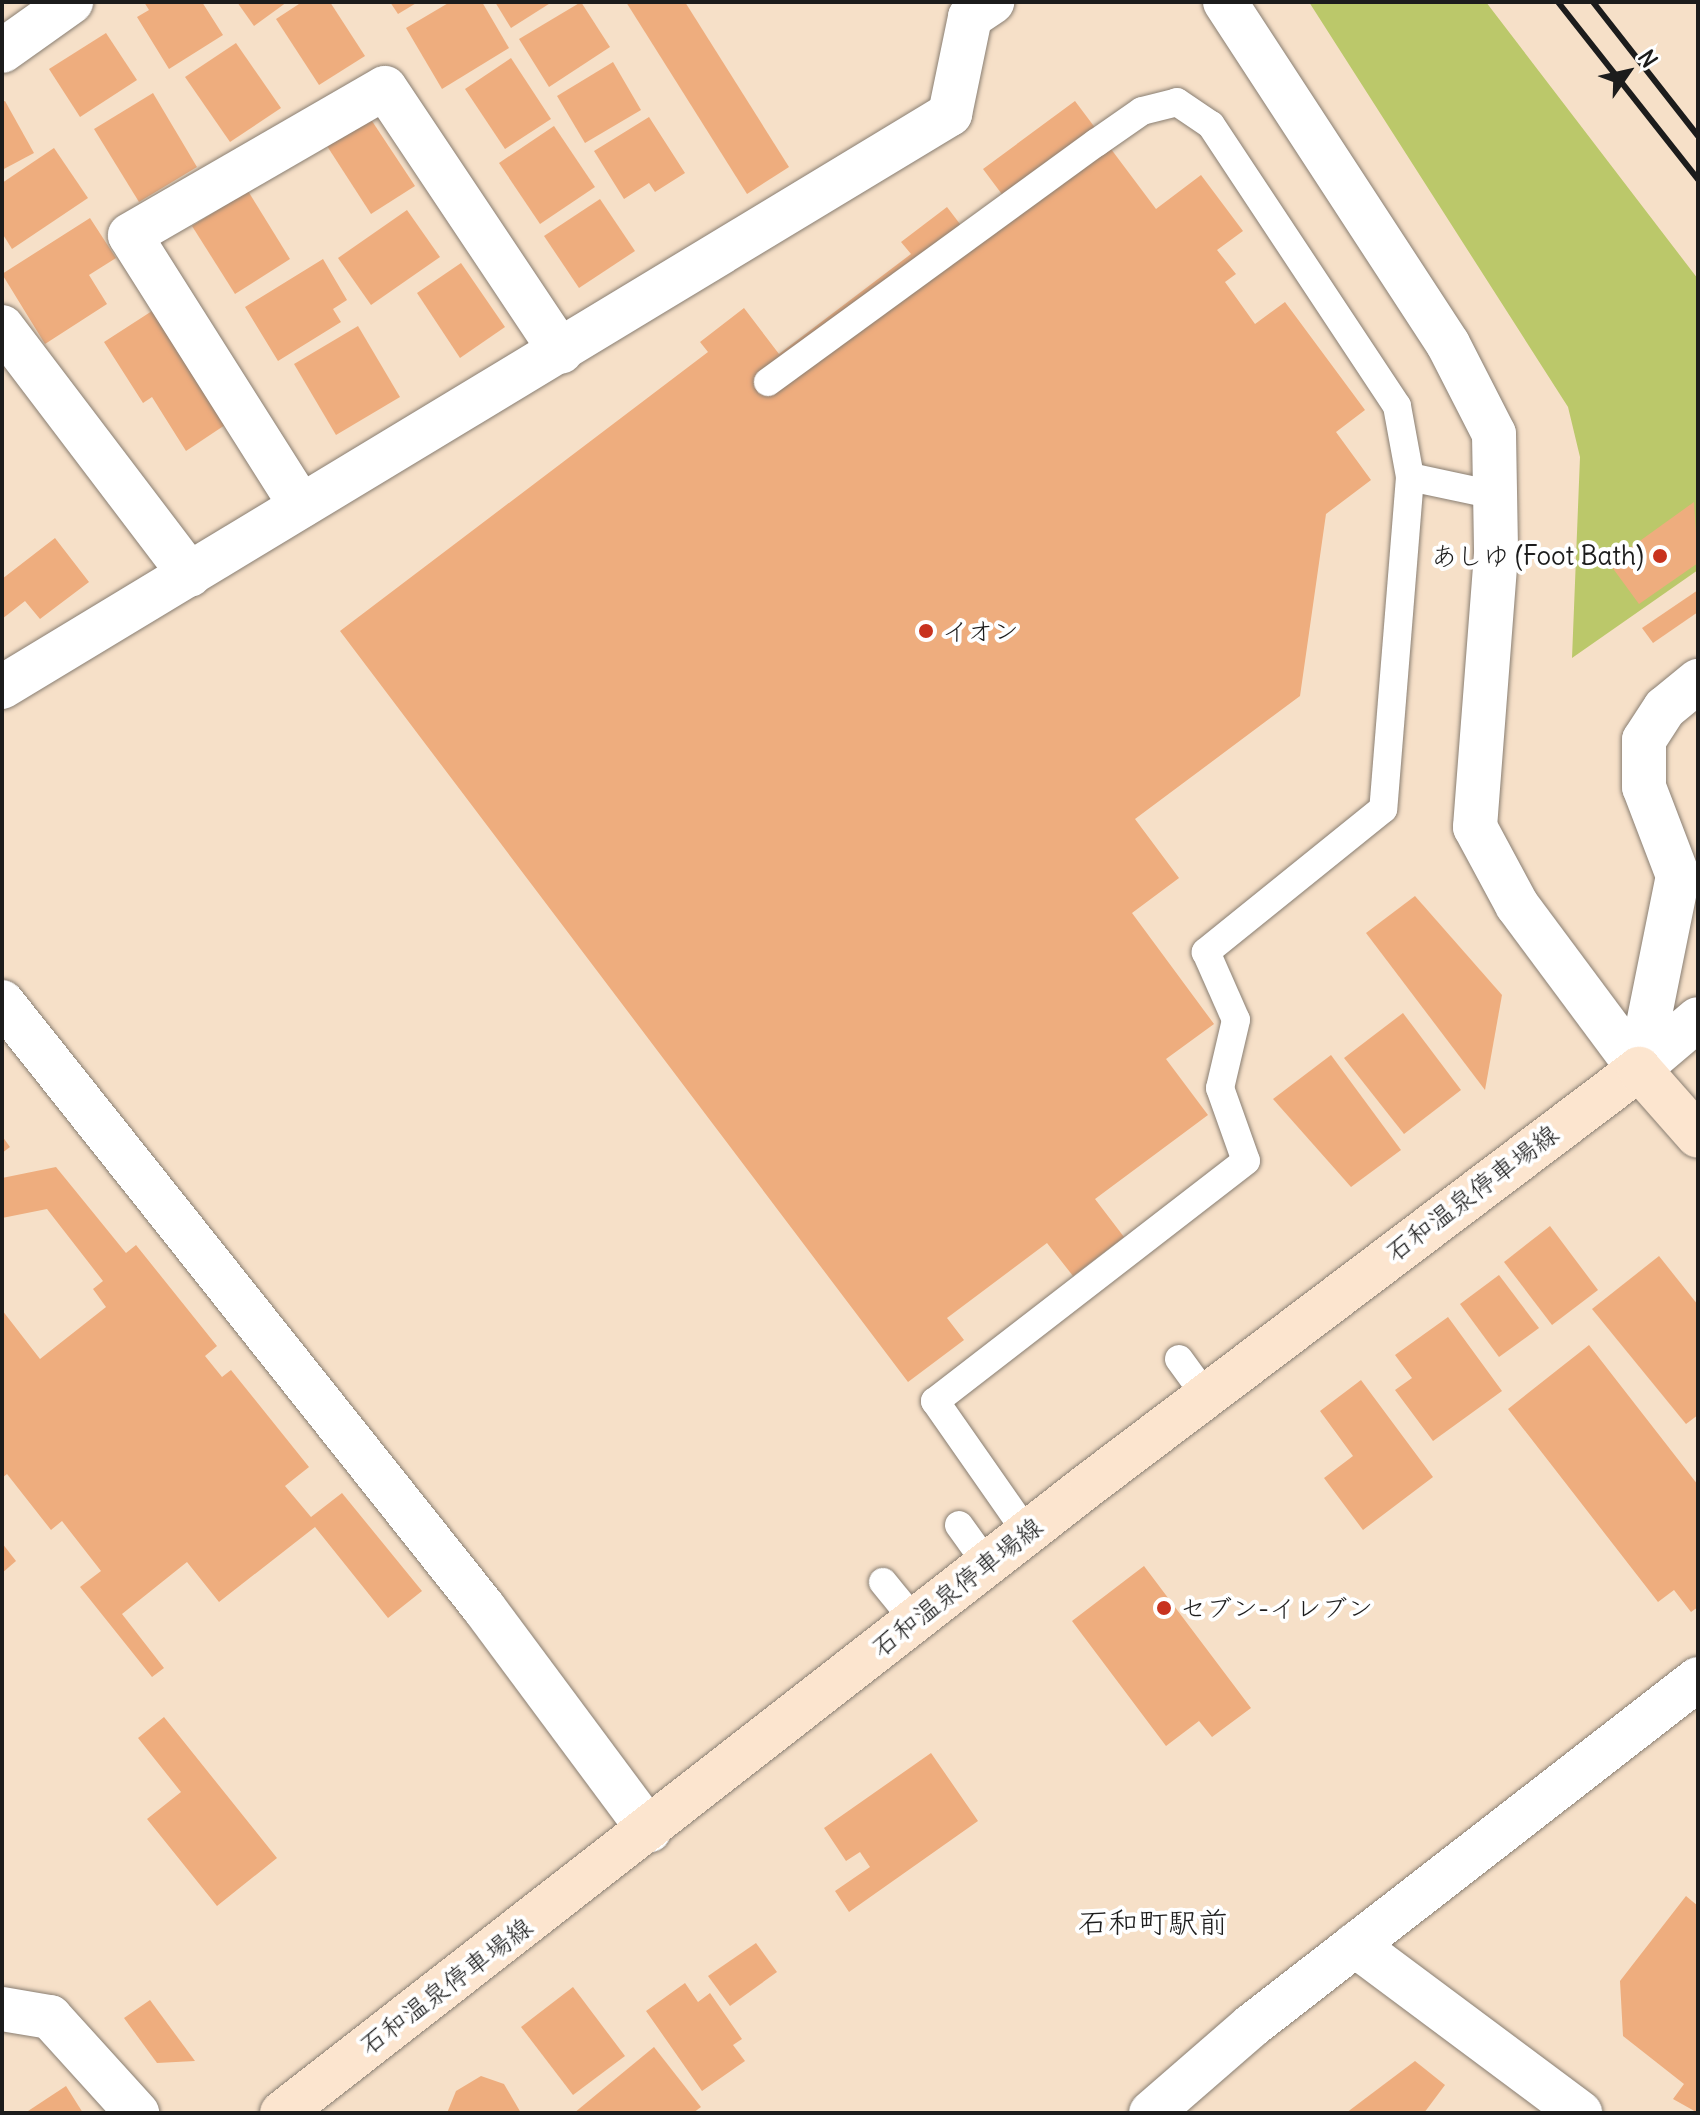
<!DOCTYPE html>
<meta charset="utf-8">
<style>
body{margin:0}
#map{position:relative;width:1700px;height:2115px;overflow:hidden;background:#f6e0c8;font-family:Delius,"Klee One",sans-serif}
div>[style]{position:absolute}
.green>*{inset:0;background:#bbc86a}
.building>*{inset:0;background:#eead7e}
.roads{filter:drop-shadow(0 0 2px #897e72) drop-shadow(0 0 2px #897e72)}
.service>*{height:28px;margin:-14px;padding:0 14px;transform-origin:14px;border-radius:14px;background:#fff}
.minor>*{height:44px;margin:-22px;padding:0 22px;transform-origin:22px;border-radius:22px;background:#fff}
.tertiary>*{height:44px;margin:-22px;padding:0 22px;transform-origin:22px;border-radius:22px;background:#fff}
.secondary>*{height:44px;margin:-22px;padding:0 22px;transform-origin:22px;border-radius:22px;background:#fce5cf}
.rail>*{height:6px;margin:-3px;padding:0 3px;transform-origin:3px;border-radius:3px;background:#1c1c1c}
.dots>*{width:22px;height:22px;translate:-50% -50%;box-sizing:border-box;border:4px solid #fff;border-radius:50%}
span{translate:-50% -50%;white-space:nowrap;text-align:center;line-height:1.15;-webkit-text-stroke:8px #fff;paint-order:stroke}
.poi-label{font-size:26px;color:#1c1c1c}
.right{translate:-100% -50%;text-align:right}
.left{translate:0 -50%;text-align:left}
.street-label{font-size:26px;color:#1c1c1c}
.quarter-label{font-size:30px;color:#1c1c1c}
.frame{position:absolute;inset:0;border:4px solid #1c1c1c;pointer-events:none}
.north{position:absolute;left:1588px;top:32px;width:80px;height:80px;-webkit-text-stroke:6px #fff;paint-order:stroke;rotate:56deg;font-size:22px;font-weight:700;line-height:32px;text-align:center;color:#1c1c1c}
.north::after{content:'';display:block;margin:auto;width:28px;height:36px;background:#1c1c1c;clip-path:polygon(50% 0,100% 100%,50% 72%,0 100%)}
</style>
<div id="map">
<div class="green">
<i style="clip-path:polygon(1309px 2px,1486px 2px,1698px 279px,1698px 570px,1572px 658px,1580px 457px,1568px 407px)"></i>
</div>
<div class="building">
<i style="clip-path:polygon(144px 2px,202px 2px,223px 35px,169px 69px,137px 17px,149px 10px)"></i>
<i style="clip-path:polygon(237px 2px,287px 2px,254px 26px)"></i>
<i style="clip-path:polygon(302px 2px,330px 2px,365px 56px,319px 85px,276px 19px)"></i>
<i style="clip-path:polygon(390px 2px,418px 2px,398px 14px)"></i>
<i style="clip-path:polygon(450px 2px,482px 2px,509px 48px,442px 89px,406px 28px)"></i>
<i style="clip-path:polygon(495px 2px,552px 2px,511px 28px)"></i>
<i style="clip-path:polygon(581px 2px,610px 47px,549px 87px,519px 39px)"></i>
<i style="clip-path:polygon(626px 2px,685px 2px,789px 167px,747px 194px)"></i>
<i style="clip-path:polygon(106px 33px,137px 80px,80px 117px,49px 69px)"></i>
<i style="clip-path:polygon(236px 43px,281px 108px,230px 142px,185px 77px)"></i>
<i style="clip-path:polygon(511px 58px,551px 119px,505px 149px,465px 89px)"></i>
<i style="clip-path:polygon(613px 62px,641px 110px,585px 143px,557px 96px)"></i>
<i style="clip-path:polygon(153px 93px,197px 167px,139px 202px,94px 129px)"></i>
<i style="clip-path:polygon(5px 101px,34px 153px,2px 170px,2px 102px)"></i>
<i style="clip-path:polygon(1075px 101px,1156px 209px,1201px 175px,1243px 231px,1217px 250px,1236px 274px,1225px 282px,1255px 324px,1285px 302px,1365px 410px,1336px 432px,1371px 480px,1326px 514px,1300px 696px,1135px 819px,1179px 878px,1132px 913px,1214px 1024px,1166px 1059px,1208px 1115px,1095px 1199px,1124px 1237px,1073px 1276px,1047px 1243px,947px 1318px,964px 1340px,908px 1382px,340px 631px,708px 352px,700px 342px,744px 308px,779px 354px,911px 254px,901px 242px,947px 207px,963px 228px,1004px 197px,983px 169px)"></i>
<i style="clip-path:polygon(649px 117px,685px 173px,655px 192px,649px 183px,624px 199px,594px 151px)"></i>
<i style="clip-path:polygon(370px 118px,415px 186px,371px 214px,327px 146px)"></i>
<i style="clip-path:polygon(554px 126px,595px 187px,540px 224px,499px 163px)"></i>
<i style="clip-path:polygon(54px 148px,88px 198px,12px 249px,2px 233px,2px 183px)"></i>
<i style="clip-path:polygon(248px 191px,290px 259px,235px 294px,192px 226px)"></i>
<i style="clip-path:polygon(600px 199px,635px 251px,579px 288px,544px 236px)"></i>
<i style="clip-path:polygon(407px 210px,440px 257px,371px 305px,338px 258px)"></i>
<i style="clip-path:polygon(90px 218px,116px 258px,89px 275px,107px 304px,45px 344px,2px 274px)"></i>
<i style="clip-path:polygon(323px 259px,347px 300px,333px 309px,341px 322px,278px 361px,245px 307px)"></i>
<i style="clip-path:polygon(461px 263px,505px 327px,460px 358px,417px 293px)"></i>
<i style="clip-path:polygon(152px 311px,225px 425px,186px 451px,152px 397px,143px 403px,104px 342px)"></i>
<i style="clip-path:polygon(358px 326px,400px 397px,336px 435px,294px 364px)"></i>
<i style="clip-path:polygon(1694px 502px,1698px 563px,1639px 604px,1609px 563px)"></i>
<i style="clip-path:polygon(55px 538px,89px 582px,40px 619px,25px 601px,2px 619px,2px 579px)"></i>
<i style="clip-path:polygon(1698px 590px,1698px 612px,1653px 643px,1642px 628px)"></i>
<i style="clip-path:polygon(1415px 896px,1502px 995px,1485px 1090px,1366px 933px)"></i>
<i style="clip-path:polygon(1403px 1013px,1461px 1090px,1404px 1134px,1344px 1058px)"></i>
<i style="clip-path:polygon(1331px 1055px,1401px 1150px,1351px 1187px,1273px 1099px)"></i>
<i style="clip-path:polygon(2px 1136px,10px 1147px,2px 1153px)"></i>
<i style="clip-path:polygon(56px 1167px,126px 1253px,136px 1245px,217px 1346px,205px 1356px,222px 1377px,231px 1370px,309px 1467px,285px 1486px,311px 1517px,342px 1493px,422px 1591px,388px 1618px,315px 1527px,219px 1602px,187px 1562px,122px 1614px,164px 1668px,152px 1677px,80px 1587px,101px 1571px,62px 1521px,51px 1530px,7px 1474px,2px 1478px,2px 1310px,40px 1359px,106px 1307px,93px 1289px,103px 1281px,47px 1209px,2px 1218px,2px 1178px)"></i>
<i style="clip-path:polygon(1550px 1226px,1598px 1290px,1552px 1325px,1504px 1262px)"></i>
<i style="clip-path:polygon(1659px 1256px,1698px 1305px,1698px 1415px,1686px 1424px,1592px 1309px)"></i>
<i style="clip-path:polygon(1499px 1275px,1539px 1328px,1499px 1357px,1460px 1304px)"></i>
<i style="clip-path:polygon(1448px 1317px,1502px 1391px,1433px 1441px,1395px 1390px,1412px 1378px,1395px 1355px)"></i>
<i style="clip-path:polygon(1589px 1345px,1698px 1485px,1698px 1607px,1691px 1612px,1674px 1590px,1658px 1602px,1508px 1409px)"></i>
<i style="clip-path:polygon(1361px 1380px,1433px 1477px,1363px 1530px,1324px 1478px,1353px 1456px,1320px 1411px)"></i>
<i style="clip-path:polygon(2px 1543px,16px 1561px,2px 1573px)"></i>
<i style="clip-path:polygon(1144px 1566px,1251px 1708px,1212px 1737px,1199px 1721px,1166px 1746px,1072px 1621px)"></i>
<i style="clip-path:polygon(164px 1717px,277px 1858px,217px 1906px,147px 1819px,181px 1792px,138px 1738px)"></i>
<i style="clip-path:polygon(931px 1753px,978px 1821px,849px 1912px,835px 1891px,870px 1867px,860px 1852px,846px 1861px,824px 1828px)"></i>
<i style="clip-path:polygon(1686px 1896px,1698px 1906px,1698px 2113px,1673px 2099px,1684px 2084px,1623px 2036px,1620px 1981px)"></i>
<i style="clip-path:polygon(756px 1943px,777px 1972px,730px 2006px,708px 1976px)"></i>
<i style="clip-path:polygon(685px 1983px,698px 2002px,710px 1993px,742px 2039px,733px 2045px,745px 2061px,702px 2091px,646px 2011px)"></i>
<i style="clip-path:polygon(573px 1987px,625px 2056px,573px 2095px,521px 2027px)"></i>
<i style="clip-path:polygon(150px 2000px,195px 2061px,157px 2063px,124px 2018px)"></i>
<i style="clip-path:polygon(654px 2047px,701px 2107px,693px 2113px,574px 2113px)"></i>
<i style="clip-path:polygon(1415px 2061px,1445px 2085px,1424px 2113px,1346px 2113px)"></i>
<i style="clip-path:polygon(481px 2076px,504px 2084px,521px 2113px,447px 2113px,456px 2091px)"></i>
<i style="clip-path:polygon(66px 2086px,83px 2113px,25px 2113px)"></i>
</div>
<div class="roads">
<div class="service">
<i style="left:768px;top:382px;width:406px;rotate:-36.1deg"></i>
<i style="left:1096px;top:143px;width:56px;rotate:-34.8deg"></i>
<i style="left:1142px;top:111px;width:36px;rotate:-14deg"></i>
<i style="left:1177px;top:102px;width:41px;rotate:34.1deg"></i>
<i style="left:1211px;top:125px;width:337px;rotate:56.5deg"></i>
<i style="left:1397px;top:406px;width:72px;rotate:79.6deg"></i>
<i style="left:1410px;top:477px;width:333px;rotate:94.6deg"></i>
<i style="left:1383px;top:809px;width:228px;rotate:141.1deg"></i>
<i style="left:1206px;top:952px;width:74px;rotate:66.2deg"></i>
<i style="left:1236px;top:1020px;width:70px;rotate:103.2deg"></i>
<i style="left:1220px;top:1088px;width:77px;rotate:70.4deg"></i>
<i style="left:1246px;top:1161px;width:393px;rotate:142.3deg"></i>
<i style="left:935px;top:1401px;width:161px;rotate:55.1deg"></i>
<i style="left:1410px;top:477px;width:87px;rotate:12deg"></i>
<i style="left:1179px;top:1359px;width:46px;rotate:53.9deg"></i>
<i style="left:959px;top:1525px;width:48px;rotate:54.3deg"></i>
<i style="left:883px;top:1582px;width:49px;rotate:50.8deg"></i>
</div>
<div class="minor">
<i style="left:2px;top:51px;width:85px;rotate:-35.4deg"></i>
<i style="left:2px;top:327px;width:311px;rotate:52.8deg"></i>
<i style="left:301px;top:506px;width:320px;rotate:-122.3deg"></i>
<i style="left:130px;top:235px;width:294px;rotate:-30deg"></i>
<i style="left:385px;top:88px;width:317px;rotate:56.3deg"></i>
<i style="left:2px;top:687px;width:1108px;rotate:-31.15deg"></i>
<i style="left:950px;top:114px;width:99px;rotate:-78.3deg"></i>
<i style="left:970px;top:17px;width:27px;rotate:-34deg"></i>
<i style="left:2px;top:1002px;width:774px;rotate:51.5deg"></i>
<i style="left:484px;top:1608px;width:277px;rotate:53.4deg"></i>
<i style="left:1639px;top:1069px;width:197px;rotate:-78.6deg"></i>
<i style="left:1678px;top:876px;width:95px;rotate:-110.9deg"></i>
<i style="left:1644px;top:787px;width:47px;rotate:-90deg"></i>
<i style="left:1644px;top:740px;width:38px;rotate:-57deg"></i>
<i style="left:1665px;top:708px;width:43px;rotate:-39.3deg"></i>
<i style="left:1639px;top:1069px;width:77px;rotate:-40.3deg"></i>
<i style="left:1355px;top:1945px;width:281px;rotate:36.7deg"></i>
<i style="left:2px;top:2009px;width:49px;rotate:9.5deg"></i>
<i style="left:50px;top:2017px;width:130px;rotate:47.8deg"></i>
<i style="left:1151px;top:2113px;width:133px;rotate:-41deg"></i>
<i style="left:1251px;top:2026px;width:566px;rotate:-37.82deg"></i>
</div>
<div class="tertiary">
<i style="left:1225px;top:2px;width:408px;rotate:56.9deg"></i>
<i style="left:1448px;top:344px;width:101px;rotate:62.9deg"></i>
<i style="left:1494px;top:434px;width:120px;rotate:89deg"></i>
<i style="left:1496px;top:554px;width:274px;rotate:94.4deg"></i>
<i style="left:1475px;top:827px;width:89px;rotate:61.7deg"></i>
<i style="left:1517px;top:905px;width:204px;rotate:53.4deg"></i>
</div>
<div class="secondary">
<i style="left:282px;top:2113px;width:1025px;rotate:-37.91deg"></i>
<i style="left:1091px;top:1483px;width:687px;rotate:-37.07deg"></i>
<i style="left:1639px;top:1069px;width:89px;rotate:48.6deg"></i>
</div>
</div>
<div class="rail">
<i style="left:1558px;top:2px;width:226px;rotate:51.7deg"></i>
<i style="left:1593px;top:2px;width:170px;rotate:51.9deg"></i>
</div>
<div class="dots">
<i style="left:1660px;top:556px;background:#c8321e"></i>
<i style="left:926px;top:631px;background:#c8321e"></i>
<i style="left:1164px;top:1608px;background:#c8321e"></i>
</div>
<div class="poi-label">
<span class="right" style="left:1644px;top:556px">あしゆ (Foot Bath)</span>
<span class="left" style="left:942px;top:631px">イオン</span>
<span class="left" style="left:1180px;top:1608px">セブン-イレブン</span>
</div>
<div class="street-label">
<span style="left:1472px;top:1193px;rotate:-37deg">石和温泉停車場線</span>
<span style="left:957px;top:1587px;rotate:-38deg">石和温泉停車場線</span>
<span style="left:446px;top:1986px;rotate:-37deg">石和温泉停車場線</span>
</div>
<div class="quarter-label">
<span style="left:1153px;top:1922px">石和町駅前</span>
</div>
<div class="frame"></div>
<div class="north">N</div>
</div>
